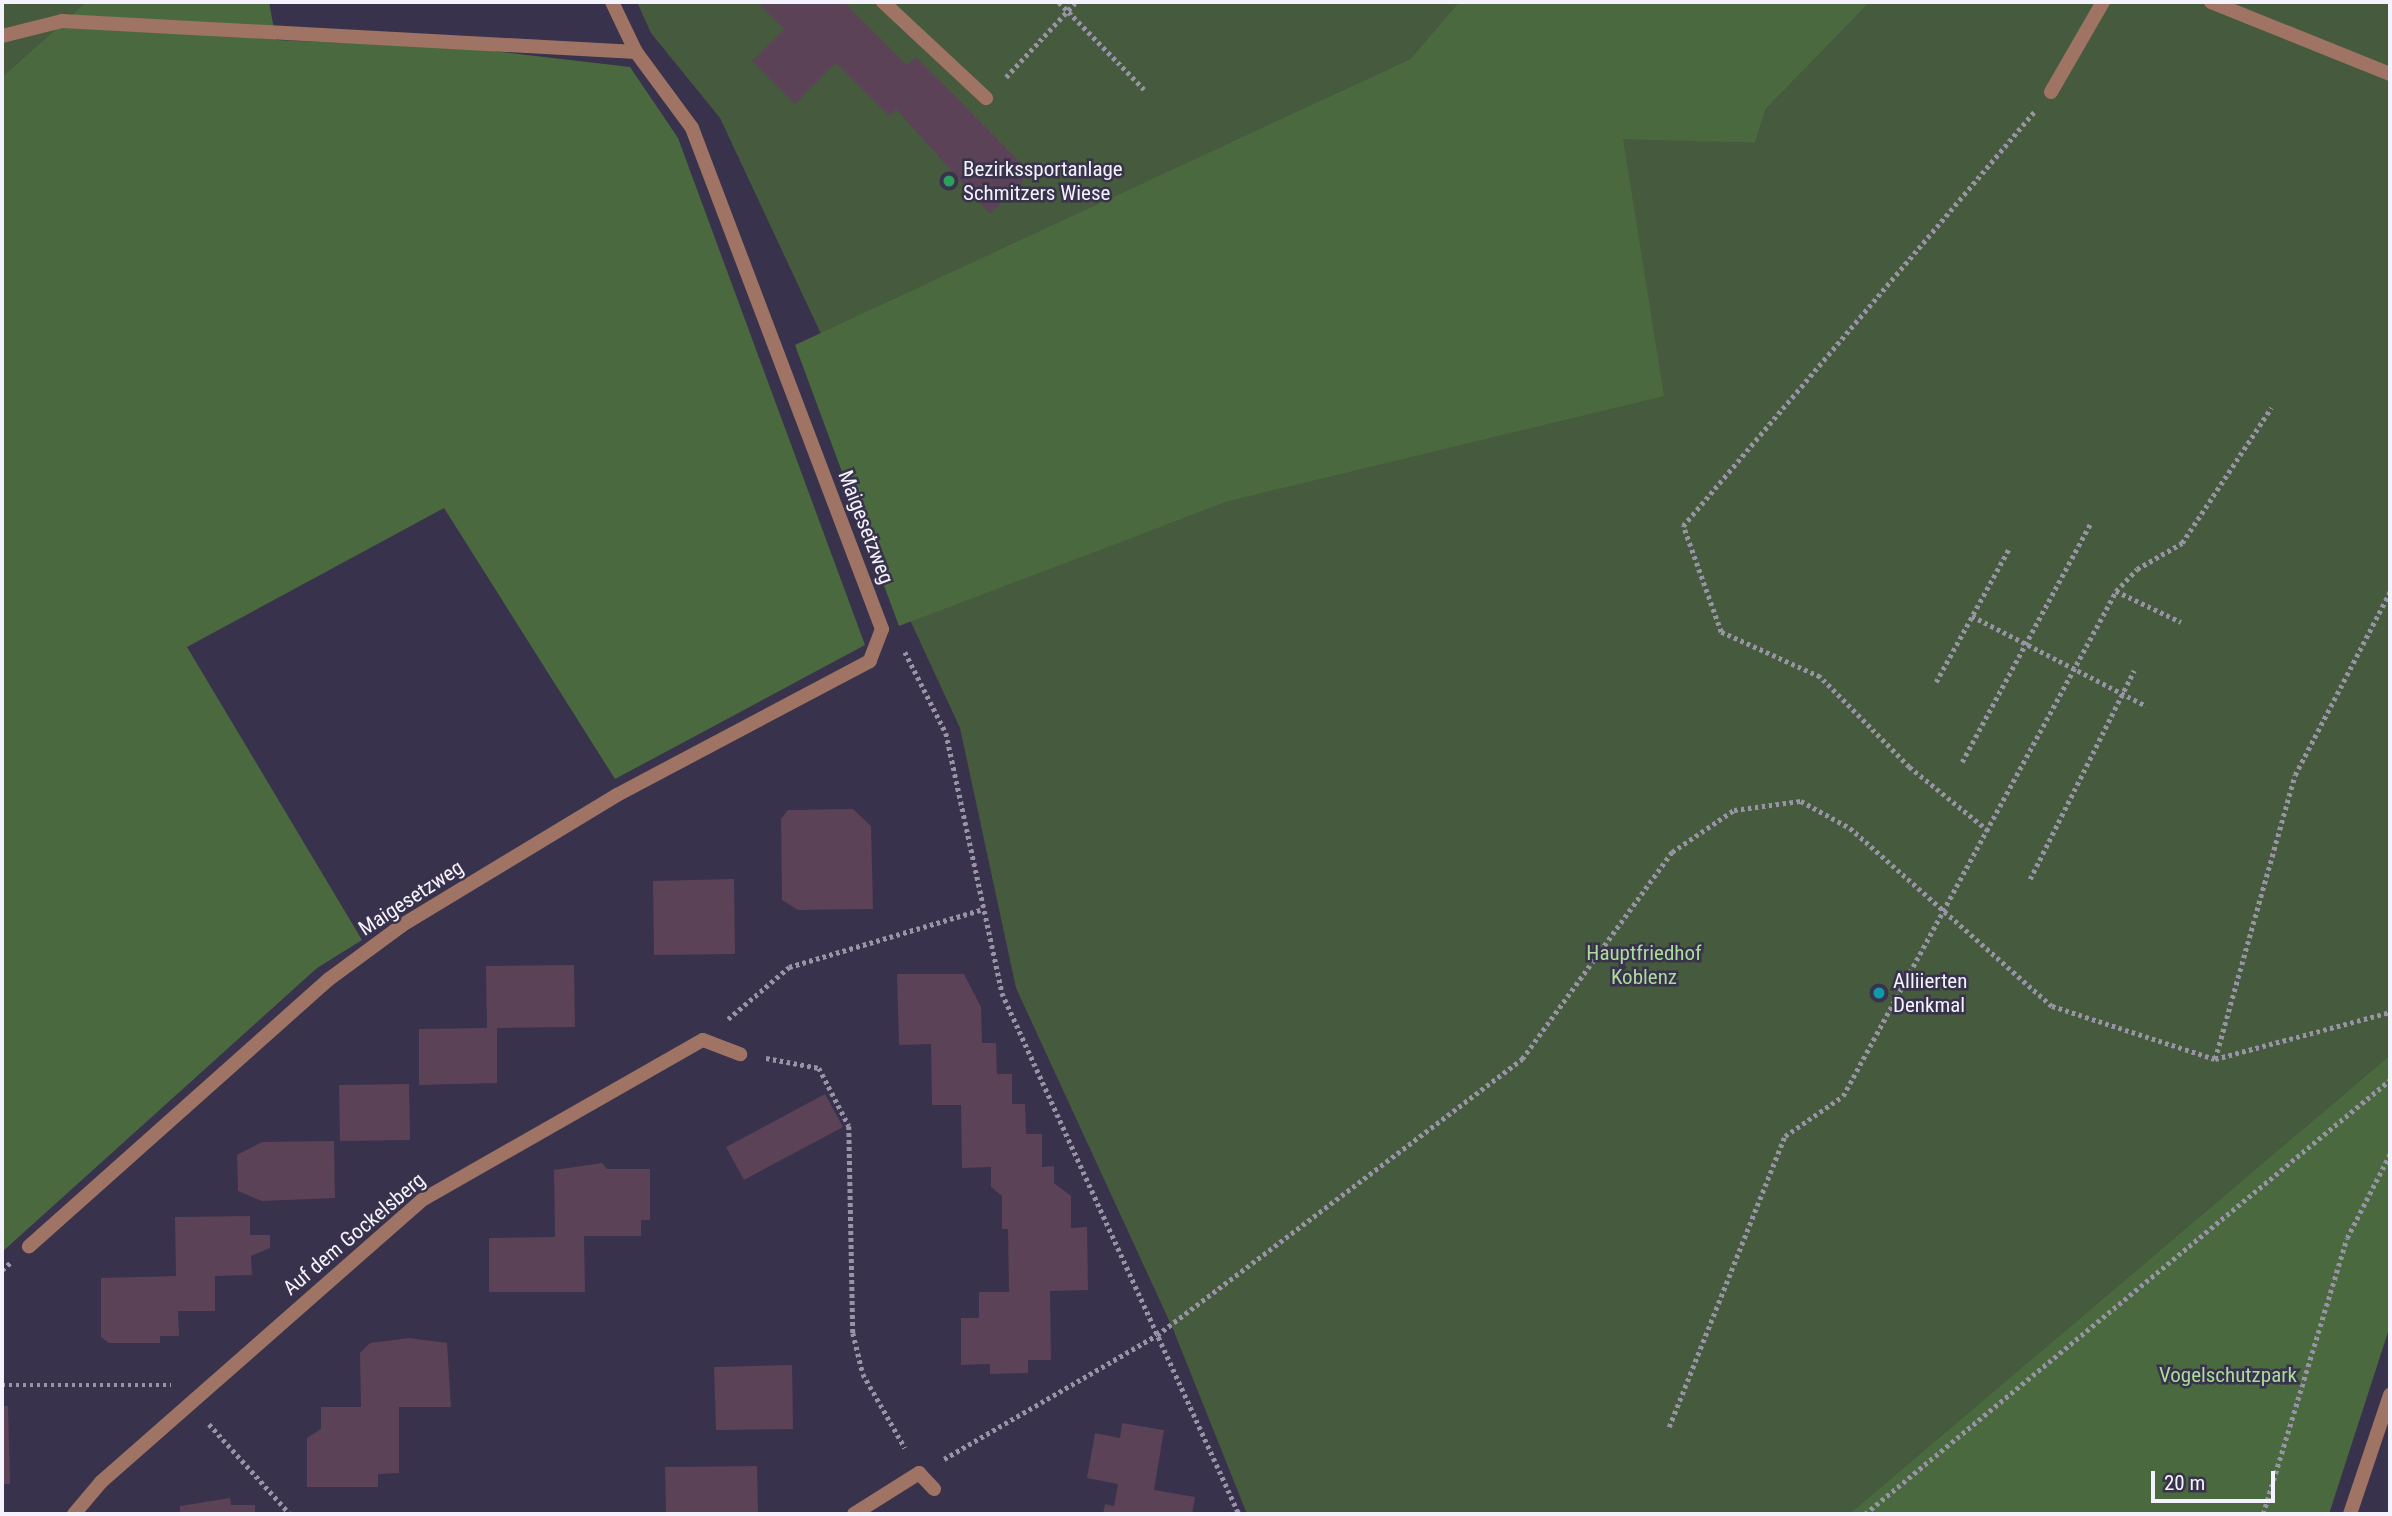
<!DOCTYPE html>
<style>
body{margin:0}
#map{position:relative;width:2392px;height:1516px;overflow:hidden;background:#38324c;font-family:"Roboto Condensed",sans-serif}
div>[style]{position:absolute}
.green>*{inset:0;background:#465b3d}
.forest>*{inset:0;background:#4a693e}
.building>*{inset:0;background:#5b4256}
.path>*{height:4.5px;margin-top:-2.25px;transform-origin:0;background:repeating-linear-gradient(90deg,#9894a6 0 3.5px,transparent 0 7px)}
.service>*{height:14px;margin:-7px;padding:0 7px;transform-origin:7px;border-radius:7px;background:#a07464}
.minor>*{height:14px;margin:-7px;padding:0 7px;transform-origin:7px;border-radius:7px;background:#a07464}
.dots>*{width:19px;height:19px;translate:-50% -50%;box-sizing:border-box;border:4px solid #38324c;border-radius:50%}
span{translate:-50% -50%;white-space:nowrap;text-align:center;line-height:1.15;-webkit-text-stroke:5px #38324c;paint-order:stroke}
.poi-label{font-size:21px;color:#f4f2fc}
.left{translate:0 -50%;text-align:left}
.street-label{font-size:21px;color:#f4f2fc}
.park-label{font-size:21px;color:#acdc99}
.frame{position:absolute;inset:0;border:4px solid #f4f2fc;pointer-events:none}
.scale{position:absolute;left:2151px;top:1471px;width:124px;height:32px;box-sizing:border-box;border:4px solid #f4f2fc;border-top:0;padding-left:9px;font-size:21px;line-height:24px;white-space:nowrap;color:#f4f2fc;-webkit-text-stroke:5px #38324c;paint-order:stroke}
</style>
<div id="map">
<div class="green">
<i style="clip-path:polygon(2px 2px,86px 2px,2px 77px)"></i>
<i style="clip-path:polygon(637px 2px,1459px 2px,1410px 59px,821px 334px,720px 118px,651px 33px)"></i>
<i style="clip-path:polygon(1870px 2px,2390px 2px,2390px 1055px,1849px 1514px,1247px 1514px,1173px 1329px,1016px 988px,960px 728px,910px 620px,1229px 501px,1622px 138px,1755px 143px,1766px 109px)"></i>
</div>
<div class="forest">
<i style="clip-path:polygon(86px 2px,269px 2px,276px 40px,467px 48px,630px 67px,678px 138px,865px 645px,615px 779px,444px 508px,187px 647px,362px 940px,317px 968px,2px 1252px,2px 77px)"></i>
<i style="clip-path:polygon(1459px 2px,1870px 2px,1766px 109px,1755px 143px,1623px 139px,1664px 396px,1229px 501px,899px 626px,795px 345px,1410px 59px)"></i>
<i style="clip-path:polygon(2390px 1055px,2390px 1326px,2329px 1514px,1849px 1514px)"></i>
</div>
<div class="building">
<i style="clip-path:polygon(757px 2px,844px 2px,907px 65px,916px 57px,1031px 173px,990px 214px,896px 109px,889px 116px,836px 63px,795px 104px,752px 61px,784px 29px)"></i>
<i style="clip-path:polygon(853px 809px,871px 826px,873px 909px,798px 910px,782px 900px,781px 819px,788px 810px)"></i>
<i style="clip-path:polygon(734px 879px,735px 954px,654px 955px,653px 881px)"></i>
<i style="clip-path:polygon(574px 965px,575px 1027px,497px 1028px,497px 1083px,419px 1085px,419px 1029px,487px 1028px,486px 966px)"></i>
<i style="clip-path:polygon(897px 974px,964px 974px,981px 1007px,982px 1043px,996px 1043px,997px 1074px,1012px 1074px,1012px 1104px,1025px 1104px,1026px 1134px,1042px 1134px,1042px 1167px,1054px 1166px,1054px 1183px,1071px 1196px,1071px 1228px,1087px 1227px,1088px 1290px,1050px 1291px,1051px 1360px,1028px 1360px,1028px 1373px,990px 1374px,990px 1364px,961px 1365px,961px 1318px,979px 1318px,979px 1292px,1009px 1292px,1008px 1229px,1002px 1229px,1002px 1196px,991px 1187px,991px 1167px,962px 1168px,961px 1105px,932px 1105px,931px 1044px,899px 1045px)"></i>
<i style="clip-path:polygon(409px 1084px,410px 1140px,340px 1141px,339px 1085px)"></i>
<i style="clip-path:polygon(825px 1094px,843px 1127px,744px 1180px,726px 1147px)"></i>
<i style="clip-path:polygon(334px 1141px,335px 1198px,262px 1201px,238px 1191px,237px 1155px,262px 1142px)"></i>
<i style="clip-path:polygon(602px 1163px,607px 1169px,650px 1169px,650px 1220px,641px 1220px,641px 1236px,584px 1236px,585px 1292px,489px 1292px,489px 1238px,555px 1237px,554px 1170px)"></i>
<i style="clip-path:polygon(250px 1216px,250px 1235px,270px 1235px,270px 1248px,251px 1256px,252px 1275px,215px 1276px,215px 1311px,178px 1311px,179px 1336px,160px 1336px,160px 1343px,109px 1343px,101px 1337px,101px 1278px,176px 1276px,175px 1217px)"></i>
<i style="clip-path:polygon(409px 1338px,447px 1343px,451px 1407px,399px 1407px,399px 1473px,378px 1474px,378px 1487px,307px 1487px,307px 1438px,321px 1429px,321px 1407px,361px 1407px,360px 1353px,370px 1343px)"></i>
<i style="clip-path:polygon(792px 1365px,793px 1429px,716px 1430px,714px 1367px)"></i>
<i style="clip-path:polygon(2px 1406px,8px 1406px,10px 1484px,2px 1484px)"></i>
<i style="clip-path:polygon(1122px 1423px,1164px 1430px,1154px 1490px,1195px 1497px,1192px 1514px,1103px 1514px,1105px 1504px,1114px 1506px,1118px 1484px,1087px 1478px,1095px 1433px,1120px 1438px)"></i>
<i style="clip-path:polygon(757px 1466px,758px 1514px,666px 1514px,665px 1467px)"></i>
<i style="clip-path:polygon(230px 1498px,231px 1505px,255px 1505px,255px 1514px,180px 1514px,180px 1506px)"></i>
</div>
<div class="path">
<i style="left:1059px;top:2px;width:122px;rotate:45.7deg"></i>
<i style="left:1006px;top:77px;width:101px;rotate:-47deg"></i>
<i style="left:2116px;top:591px;width:72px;rotate:25.5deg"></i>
<i style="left:1972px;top:616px;width:196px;rotate:27.3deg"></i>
<i style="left:905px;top:652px;width:91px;rotate:63.2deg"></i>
<i style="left:946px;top:733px;width:266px;rotate:77.8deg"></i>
<i style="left:1002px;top:993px;width:572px;rotate:65.54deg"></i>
<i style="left:1936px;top:682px;width:154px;rotate:-61.3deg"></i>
<i style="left:1962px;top:762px;width:270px;rotate:-61.7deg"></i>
<i style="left:1988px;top:831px;width:102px;rotate:-141deg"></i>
<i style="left:1909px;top:767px;width:127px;rotate:-134.7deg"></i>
<i style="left:1820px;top:677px;width:109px;rotate:-155.6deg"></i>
<i style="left:1721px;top:632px;width:113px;rotate:-109.7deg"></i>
<i style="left:1683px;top:526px;width:543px;rotate:-49.71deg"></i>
<i style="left:2030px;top:879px;width:233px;rotate:-63.5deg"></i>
<i style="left:728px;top:1019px;width:80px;rotate:-40.4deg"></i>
<i style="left:789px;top:967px;width:203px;rotate:-16.6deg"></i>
<i style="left:766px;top:1058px;width:54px;rotate:10.7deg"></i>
<i style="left:819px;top:1068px;width:65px;rotate:62.7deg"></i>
<i style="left:849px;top:1126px;width:207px;rotate:88.9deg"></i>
<i style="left:853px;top:1333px;width:42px;rotate:76.3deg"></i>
<i style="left:863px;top:1374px;width:85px;rotate:60.4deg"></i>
<i style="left:2215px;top:1059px;width:295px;rotate:-74.3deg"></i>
<i style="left:2295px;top:775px;width:206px;rotate:-62.6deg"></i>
<i style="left:2px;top:1270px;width:11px;rotate:-41deg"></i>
<i style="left:2px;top:1385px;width:169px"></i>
<i style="left:209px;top:1424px;width:121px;rotate:48deg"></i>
<i style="left:1669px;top:1427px;width:313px;rotate:-68.3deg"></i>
<i style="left:1785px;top:1136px;width:70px;rotate:-34.6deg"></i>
<i style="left:1843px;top:1096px;width:574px;rotate:-61.6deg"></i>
<i style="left:2116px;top:591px;width:30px;rotate:-46deg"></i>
<i style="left:2137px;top:569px;width:52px;rotate:-30deg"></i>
<i style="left:2182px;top:543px;width:162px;rotate:-56.6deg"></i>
<i style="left:944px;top:1459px;width:246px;rotate:-30.2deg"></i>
<i style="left:1157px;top:1335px;width:458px;rotate:-37.1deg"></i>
<i style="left:1522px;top:1059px;width:256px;rotate:-54.1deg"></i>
<i style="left:1672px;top:852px;width:75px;rotate:-34.1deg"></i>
<i style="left:1734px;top:810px;width:68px;rotate:-7.7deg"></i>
<i style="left:1801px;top:801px;width:56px;rotate:28.9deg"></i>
<i style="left:1850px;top:828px;width:269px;rotate:41.4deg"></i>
<i style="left:2052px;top:1006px;width:171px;rotate:18deg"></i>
<i style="left:2215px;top:1059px;width:181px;rotate:-15deg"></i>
<i style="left:1865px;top:1514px;width:681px;rotate:-39.58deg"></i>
<i style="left:2263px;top:1514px;width:288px;rotate:-73.1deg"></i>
<i style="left:2347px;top:1238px;width:94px;rotate:-62.9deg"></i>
</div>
<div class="service">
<i style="left:883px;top:2px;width:141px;rotate:43deg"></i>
<i style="left:2211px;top:2px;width:193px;rotate:21.9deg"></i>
<i style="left:2px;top:36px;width:62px;rotate:-14deg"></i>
<i style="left:62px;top:21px;width:575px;rotate:3.09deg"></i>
<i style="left:636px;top:52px;width:94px;rotate:53.6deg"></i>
<i style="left:692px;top:128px;width:536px;rotate:69.23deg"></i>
<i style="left:882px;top:629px;width:34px;rotate:111deg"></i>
<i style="left:870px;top:661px;width:286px;rotate:152.1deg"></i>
<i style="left:617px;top:795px;width:253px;rotate:148.8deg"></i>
<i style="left:401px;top:926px;width:89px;rotate:143.6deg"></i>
<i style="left:329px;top:979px;width:402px;rotate:138.3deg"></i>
<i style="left:2051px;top:92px;width:104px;rotate:-60deg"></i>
</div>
<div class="minor">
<i style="left:612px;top:2px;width:55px;rotate:64.4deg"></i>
<i style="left:74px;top:1514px;width:42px;rotate:-49.8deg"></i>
<i style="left:101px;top:1482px;width:427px;rotate:-41.3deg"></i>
<i style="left:422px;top:1200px;width:323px;rotate:-29.7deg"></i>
<i style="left:703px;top:1040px;width:40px;rotate:21deg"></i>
<i style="left:854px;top:1514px;width:77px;rotate:-32.2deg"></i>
<i style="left:919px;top:1473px;width:22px;rotate:47deg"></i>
<i style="left:2350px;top:1514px;width:126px;rotate:-71.4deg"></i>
</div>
<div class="dots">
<i style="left:949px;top:181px;background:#2e9e5b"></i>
<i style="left:1879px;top:993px;background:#0f9aa8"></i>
</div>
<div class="poi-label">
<span class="left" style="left:963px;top:181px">Bezirkssportanlage<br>Schmitzers Wiese</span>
<span class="left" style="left:1893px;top:993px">Alliierten<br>Denkmal</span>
</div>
<div class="street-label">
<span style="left:866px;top:527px;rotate:69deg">Maigesetzweg</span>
<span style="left:411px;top:898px;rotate:-33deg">Maigesetzweg</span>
<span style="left:354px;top:1234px;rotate:-40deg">Auf dem Gockelsberg</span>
</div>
<div class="park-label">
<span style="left:1644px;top:965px">Hauptfriedhof<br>Koblenz</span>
<span style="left:2228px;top:1375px">Vogelschutzpark</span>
</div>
<div class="frame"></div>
<div class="scale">20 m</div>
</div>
